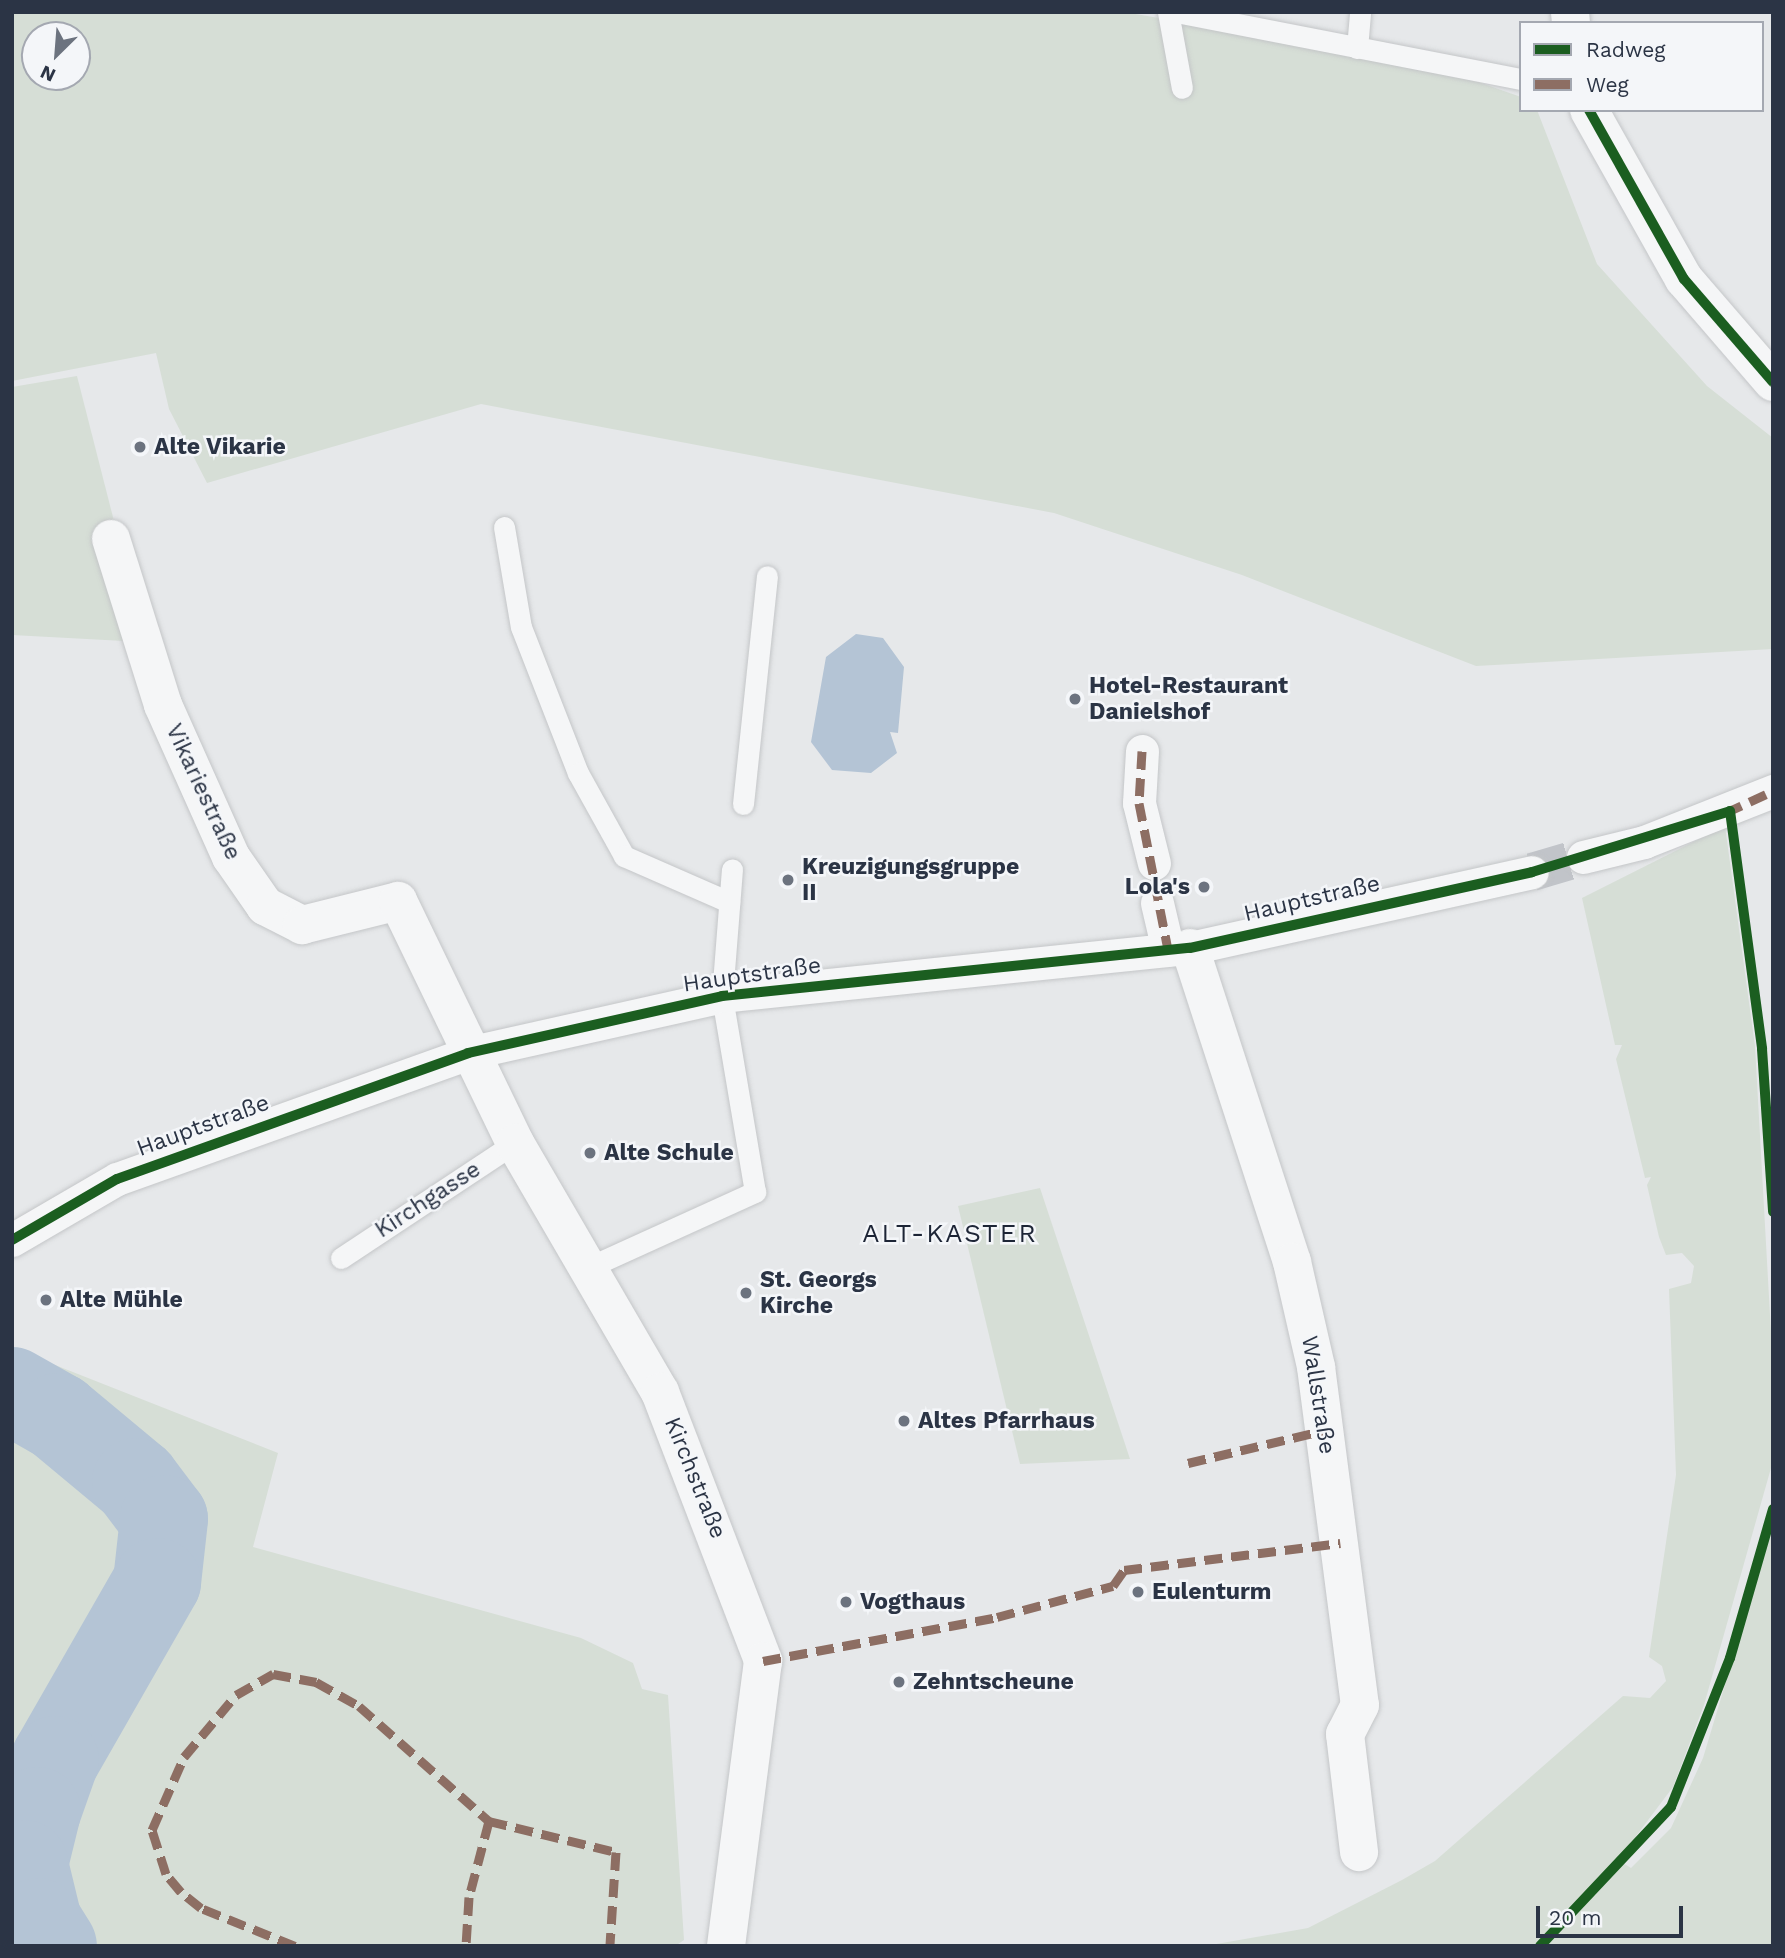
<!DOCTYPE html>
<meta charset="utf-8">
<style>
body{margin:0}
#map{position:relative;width:1785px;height:1958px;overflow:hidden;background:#e6e8ea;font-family:"Work Sans",sans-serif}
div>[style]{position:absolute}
.green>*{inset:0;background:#d6ded6}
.water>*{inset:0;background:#b4c4d5}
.river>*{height:88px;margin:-44px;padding:0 44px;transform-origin:44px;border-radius:44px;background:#b4c4d5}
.minor-tunnel>*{height:38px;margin-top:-19px;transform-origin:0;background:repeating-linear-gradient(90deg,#c1c4c9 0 38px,transparent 0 57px)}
.roads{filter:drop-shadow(0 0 2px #c4c6c8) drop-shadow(0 0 2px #c4c6c8)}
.service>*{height:21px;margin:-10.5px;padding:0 10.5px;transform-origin:10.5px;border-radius:10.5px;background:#f5f6f7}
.pedestrian>*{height:33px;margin:-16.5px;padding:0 16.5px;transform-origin:16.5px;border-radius:16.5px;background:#f5f6f7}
.minor>*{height:38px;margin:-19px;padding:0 19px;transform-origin:19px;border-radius:19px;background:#f5f6f7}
.tertiary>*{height:38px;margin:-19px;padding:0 19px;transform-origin:19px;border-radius:19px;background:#f5f6f7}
.quiet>*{height:9px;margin-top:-4.5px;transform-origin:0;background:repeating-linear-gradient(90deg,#8d6e63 0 18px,transparent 0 27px)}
.cycleway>*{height:10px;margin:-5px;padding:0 5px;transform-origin:5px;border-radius:5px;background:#1b5e20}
.dots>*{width:19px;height:19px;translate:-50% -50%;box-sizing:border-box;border:4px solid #f4f6f9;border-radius:50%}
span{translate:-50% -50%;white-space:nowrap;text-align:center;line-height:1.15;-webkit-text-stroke:5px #f4f6f9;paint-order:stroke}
.poi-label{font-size:23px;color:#2b3445;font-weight:700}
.left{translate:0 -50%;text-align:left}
.right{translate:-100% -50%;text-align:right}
.street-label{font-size:23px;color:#2b3445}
.quarter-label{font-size:26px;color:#1d2536;letter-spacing:2px}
.frame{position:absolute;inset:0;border:14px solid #2b3445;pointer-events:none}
.legend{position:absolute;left:1519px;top:21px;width:245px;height:91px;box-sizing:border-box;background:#f4f6f9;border:2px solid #a4a8b1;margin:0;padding:9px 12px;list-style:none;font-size:21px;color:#2b3445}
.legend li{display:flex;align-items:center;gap:14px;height:35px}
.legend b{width:35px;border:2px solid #a4a8b1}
.north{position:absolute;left:21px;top:21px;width:70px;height:70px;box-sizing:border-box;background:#f4f6f9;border:2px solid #a4a8b1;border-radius:50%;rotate:205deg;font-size:19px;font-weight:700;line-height:28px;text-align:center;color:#2b3445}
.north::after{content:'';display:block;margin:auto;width:24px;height:32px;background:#6c737f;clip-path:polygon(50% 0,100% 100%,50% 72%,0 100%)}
.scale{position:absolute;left:1536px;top:1906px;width:147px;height:32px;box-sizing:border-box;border:4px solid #2b3445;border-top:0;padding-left:9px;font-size:21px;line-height:24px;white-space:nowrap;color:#2b3445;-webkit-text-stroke:5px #f4f6f9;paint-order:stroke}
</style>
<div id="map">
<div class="green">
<i style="clip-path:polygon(evenodd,12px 12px,1124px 12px,1427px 64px,1521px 97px,1521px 110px,1537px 110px,1597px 264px,1707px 386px,1773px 438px,1773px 649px,1476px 666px,1242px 575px,1054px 513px,481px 404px,207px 483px,169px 409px,156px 353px,12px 381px,12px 12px,35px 35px,77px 35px,77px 77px,35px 77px,35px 35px)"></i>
<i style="clip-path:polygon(77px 376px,116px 529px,124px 641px,12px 635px,12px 387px)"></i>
<i style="clip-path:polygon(1725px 826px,1755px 1046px,1771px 1333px,1771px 1468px,1704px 1705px,1673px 1787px,1618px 1860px,1631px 1868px,1671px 1828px,1703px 1758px,1773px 1525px,1773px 1946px,1205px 1946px,1308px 1928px,1402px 1880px,1435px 1861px,1623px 1696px,1650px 1698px,1666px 1681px,1662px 1666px,1649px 1657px,1676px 1475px,1669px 1289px,1691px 1283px,1694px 1266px,1682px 1253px,1666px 1255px,1659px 1237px,1647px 1185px,1651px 1177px,1645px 1178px,1616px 1059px,1622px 1045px,1615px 1045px,1582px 898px)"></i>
<i style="clip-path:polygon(1040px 1188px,1130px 1459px,1020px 1464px,958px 1206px)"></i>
<i style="clip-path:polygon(12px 1348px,278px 1453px,253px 1547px,581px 1638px,633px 1663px,642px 1689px,668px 1695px,684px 1940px,675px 1946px,12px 1946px)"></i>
</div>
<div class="water">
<i style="clip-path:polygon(856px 634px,883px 638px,904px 667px,898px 733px,890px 732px,897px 753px,871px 773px,832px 770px,811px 742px,826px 657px)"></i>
</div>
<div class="river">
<i style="left:12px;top:1391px;width:53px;rotate:29.5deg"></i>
<i style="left:58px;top:1417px;width:102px;rotate:39.8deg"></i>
<i style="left:136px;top:1482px;width:46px;rotate:52.9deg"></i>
<i style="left:164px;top:1519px;width:63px;rotate:96.3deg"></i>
<i style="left:157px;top:1582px;width:205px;rotate:119.8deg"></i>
<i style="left:55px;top:1760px;width:54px;rotate:109.4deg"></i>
<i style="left:37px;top:1811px;width:55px;rotate:103.8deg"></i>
<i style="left:24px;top:1864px;width:60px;rotate:76.4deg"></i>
<i style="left:38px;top:1922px;width:28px;rotate:58deg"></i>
</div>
<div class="minor-tunnel">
<i style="left:1532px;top:872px;width:53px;rotate:-16.4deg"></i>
</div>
<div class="roads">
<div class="service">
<i style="left:1168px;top:12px;width:77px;rotate:79.6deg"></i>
<i style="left:1176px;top:12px;width:351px;rotate:11deg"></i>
<i style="left:1357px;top:48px;width:36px;rotate:-85deg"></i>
<i style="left:504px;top:527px;width:101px;rotate:80.4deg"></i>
<i style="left:521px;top:627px;width:157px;rotate:68.7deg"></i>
<i style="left:578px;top:773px;width:95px;rotate:61deg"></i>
<i style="left:624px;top:856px;width:115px;rotate:23.7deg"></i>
<i style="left:743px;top:804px;width:229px;rotate:-84deg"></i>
<i style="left:341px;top:1258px;width:209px;rotate:-33.5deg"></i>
<i style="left:585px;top:1269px;width:187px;rotate:-24.4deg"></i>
<i style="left:755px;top:1192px;width:199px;rotate:-99.6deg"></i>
<i style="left:722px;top:996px;width:127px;rotate:-85.5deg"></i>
</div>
<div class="pedestrian">
<i style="left:1142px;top:751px;width:52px;rotate:93.3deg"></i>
<i style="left:1139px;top:803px;width:62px;rotate:76deg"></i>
<i style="left:1583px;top:857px;width:63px;rotate:-13.8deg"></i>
<i style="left:1644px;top:842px;width:139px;rotate:-21.6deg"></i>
<i style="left:1157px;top:903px;width:48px;rotate:76.8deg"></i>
<i style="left:12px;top:1240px;width:121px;rotate:-30.2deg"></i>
<i style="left:117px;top:1179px;width:373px;rotate:-19.7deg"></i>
<i style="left:468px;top:1053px;width:260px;rotate:-12.6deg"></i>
<i style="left:722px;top:996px;width:470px;rotate:-5.9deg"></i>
<i style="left:1190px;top:948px;width:350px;rotate:-12.5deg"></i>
</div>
<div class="minor">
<i style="left:111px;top:539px;width:174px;rotate:72.6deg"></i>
<i style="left:163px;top:705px;width:167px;rotate:65.9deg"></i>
<i style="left:231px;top:857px;width:60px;rotate:55.2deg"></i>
<i style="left:265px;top:906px;width:42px;rotate:27.2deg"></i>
<i style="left:302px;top:925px;width:99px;rotate:-14deg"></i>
<i style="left:398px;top:901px;width:269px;rotate:64.2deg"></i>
<i style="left:515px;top:1143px;width:288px;rotate:59.8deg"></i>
<i style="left:660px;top:1392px;width:288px;rotate:69deg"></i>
<i style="left:763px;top:1661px;width:287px;rotate:97.4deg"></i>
<i style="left:1190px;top:948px;width:330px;rotate:72deg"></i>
<i style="left:1292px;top:1262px;width:108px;rotate:77.1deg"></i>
<i style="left:1316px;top:1367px;width:341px;rotate:82.6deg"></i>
<i style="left:1360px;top:1705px;width:33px;rotate:117deg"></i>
<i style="left:1345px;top:1734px;width:119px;rotate:83.2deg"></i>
</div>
<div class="tertiary">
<i style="left:1570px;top:12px;width:11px;rotate:85deg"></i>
<i style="left:1589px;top:110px;width:194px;rotate:60.7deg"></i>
<i style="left:1684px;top:279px;width:136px;rotate:49.2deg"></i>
</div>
</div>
<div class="quiet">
<i style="left:1142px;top:751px;width:52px;rotate:93.3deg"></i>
<i style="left:1139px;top:803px;width:150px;rotate:78.8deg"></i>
<i style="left:1725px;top:813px;width:53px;rotate:-24.6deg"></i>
<i style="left:1188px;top:1463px;width:141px;rotate:-13.5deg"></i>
<i style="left:763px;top:1661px;width:238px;rotate:-10.6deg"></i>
<i style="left:997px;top:1617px;width:120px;rotate:-15deg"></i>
<i style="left:1113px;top:1586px;width:19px;rotate:-55deg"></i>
<i style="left:1124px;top:1570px;width:218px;rotate:-7.1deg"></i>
<i style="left:489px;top:1821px;width:131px;rotate:13.7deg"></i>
<i style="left:616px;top:1852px;width:94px;rotate:93.7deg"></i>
<i style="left:295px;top:1946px;width:101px;rotate:-158deg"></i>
<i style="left:201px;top:1908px;width:26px;rotate:-141deg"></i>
<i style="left:181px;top:1892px;width:23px;rotate:-130deg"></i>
<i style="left:166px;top:1874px;width:46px;rotate:-107.7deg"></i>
<i style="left:152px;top:1830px;width:80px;rotate:-66.3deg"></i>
<i style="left:184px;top:1757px;width:81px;rotate:-50deg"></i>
<i style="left:236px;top:1695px;width:43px;rotate:-29.6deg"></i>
<i style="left:273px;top:1674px;width:44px;rotate:10.5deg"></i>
<i style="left:316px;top:1682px;width:49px;rotate:29.2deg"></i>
<i style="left:359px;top:1706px;width:174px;rotate:41.5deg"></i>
<i style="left:489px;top:1821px;width:79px;rotate:104.7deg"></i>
<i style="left:469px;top:1897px;width:49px;rotate:93.5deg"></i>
</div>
<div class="cycleway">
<i style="left:1589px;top:110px;width:194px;rotate:60.7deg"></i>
<i style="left:1684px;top:279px;width:136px;rotate:49.2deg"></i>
<i style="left:12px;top:1240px;width:121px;rotate:-30.2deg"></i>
<i style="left:117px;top:1179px;width:373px;rotate:-19.7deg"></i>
<i style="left:468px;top:1053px;width:260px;rotate:-12.6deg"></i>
<i style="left:722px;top:996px;width:470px;rotate:-5.9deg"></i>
<i style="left:1190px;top:948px;width:350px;rotate:-12.5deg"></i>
<i style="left:1532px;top:872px;width:207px;rotate:-17.1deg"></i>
<i style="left:1730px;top:811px;width:240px;rotate:82.3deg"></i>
<i style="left:1762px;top:1049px;width:163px;rotate:86.1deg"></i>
<i style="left:1540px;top:1946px;width:191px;rotate:-46.7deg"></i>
<i style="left:1671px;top:1807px;width:160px;rotate:-68.4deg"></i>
<i style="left:1730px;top:1658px;width:155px;rotate:-73.9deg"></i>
</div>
<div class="dots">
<i style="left:140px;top:447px;background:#6c737f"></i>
<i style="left:1075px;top:699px;background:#6c737f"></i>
<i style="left:788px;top:880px;background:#6c737f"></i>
<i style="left:1204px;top:887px;background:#6c737f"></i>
<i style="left:590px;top:1153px;background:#6c737f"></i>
<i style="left:746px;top:1293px;background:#6c737f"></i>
<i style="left:46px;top:1300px;background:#6c737f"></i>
<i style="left:904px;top:1421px;background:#6c737f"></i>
<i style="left:1138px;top:1592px;background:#6c737f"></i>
<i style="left:846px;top:1602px;background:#6c737f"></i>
<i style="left:899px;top:1682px;background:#6c737f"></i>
</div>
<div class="poi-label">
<span class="left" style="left:154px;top:447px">Alte Vikarie</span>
<span class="left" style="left:1089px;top:699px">Hotel-Restaurant<br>Danielshof</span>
<span class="left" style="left:802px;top:880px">Kreuzigungsgruppe<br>II</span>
<span class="right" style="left:1190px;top:887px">Lola's</span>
<span class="left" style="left:604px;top:1153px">Alte Schule</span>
<span class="left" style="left:760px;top:1293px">St. Georgs<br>Kirche</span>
<span class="left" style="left:60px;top:1300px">Alte Mühle</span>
<span class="left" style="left:918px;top:1421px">Altes Pfarrhaus</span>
<span class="left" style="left:1152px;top:1592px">Eulenturm</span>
<span class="left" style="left:860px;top:1602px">Vogthaus</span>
<span class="left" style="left:913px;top:1682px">Zehntscheune</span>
</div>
<div class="street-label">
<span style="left:203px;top:792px;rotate:65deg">Vikariestraße</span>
<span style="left:1312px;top:899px;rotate:-13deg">Hauptstraße</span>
<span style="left:752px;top:975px;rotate:-8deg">Hauptstraße</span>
<span style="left:203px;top:1126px;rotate:-20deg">Hauptstraße</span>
<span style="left:428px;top:1200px;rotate:-33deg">Kirchgasse</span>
<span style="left:1318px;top:1395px;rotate:81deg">Wallstraße</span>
<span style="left:695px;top:1478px;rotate:68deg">Kirchstraße</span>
</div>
<div class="quarter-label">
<span style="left:950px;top:1234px">ALT-KASTER</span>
</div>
<div class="frame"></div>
<ul class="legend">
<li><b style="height:9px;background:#1b5e20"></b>Radweg</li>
<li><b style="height:9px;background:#8d6e63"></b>Weg</li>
</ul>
<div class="north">N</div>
<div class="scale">20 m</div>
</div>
